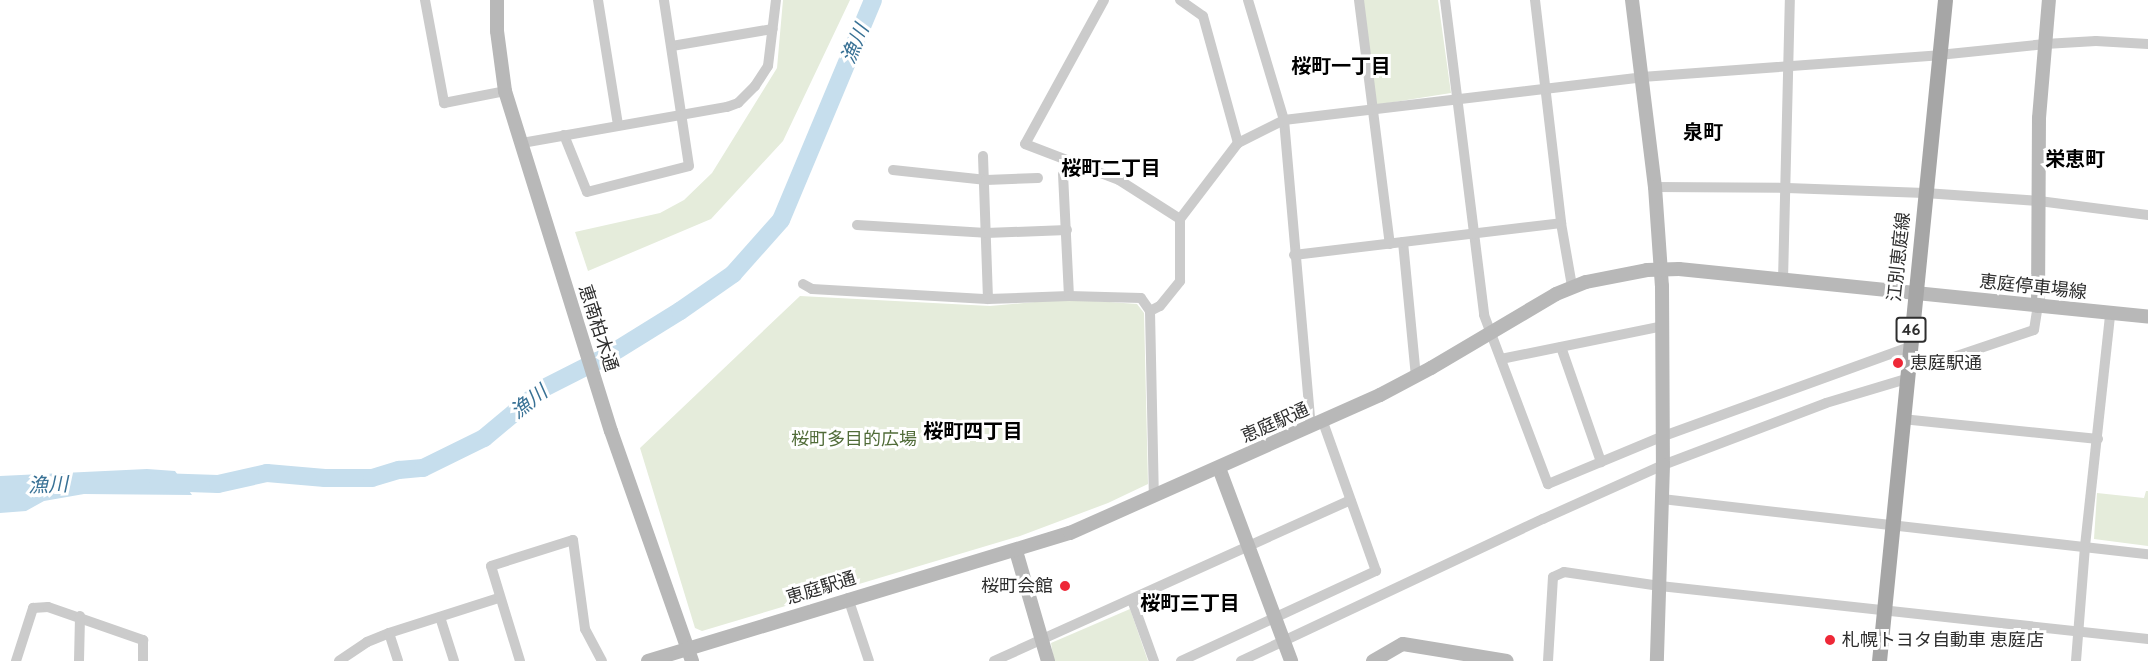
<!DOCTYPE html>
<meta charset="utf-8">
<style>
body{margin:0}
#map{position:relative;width:2148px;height:661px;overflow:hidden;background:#fff;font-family:Cabin,"Noto Sans JP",sans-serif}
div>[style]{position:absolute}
.green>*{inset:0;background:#e5ecdb}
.water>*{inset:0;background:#c6deed}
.river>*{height:18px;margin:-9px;padding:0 9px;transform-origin:9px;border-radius:9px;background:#c6deed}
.street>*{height:10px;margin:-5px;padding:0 5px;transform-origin:5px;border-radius:5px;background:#cbcbcb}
.secondary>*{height:14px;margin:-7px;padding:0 7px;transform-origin:7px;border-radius:7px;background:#b8b8b8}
.primary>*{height:15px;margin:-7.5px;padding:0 7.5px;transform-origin:7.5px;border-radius:7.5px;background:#a6a6a6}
.dots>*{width:16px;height:16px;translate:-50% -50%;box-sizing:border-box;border:3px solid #fff;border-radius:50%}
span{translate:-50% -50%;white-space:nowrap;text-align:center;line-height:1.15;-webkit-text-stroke:6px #fff;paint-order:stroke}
.shield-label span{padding:2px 4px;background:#fff;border:2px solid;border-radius:4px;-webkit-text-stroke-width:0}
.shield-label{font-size:16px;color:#2e2e2e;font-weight:700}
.street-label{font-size:18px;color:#2e2e2e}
.poi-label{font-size:18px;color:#2e2e2e}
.left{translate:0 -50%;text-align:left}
.right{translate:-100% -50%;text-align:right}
.park-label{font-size:18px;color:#516c39}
.water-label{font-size:20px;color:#387195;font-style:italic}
.neighbourhood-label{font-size:20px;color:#000;font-weight:700}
</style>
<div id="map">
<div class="green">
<i style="clip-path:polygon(783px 0,850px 0,783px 141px,711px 219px,588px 271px,575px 232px,660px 213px,684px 200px,712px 173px,777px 68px)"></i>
<i style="clip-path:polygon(1363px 0,1438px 0,1451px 93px,1375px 105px)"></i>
<i style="clip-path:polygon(800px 296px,990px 306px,1067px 299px,1137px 304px,1144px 313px,1148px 484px,1108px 503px,1020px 536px,702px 631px,695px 628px,640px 448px)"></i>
<i style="clip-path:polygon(2146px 491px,2148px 491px,2148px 546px,2094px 539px,2097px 493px,2144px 498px)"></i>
<i style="clip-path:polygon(1130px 609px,1148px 661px,1054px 661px,1051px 643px)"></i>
</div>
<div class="water">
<i style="clip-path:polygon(147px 469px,175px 471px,192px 495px,84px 494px,44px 501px,26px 511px,0 513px,0 476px)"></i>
</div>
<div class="river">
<i style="left:158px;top:482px;width:60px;rotate:1.9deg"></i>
<i style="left:218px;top:484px;width:50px;rotate:-12.7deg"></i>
<i style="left:267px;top:473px;width:58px;rotate:4.9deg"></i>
<i style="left:325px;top:478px;width:47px"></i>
<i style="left:372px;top:478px;width:28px;rotate:-17deg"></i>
<i style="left:399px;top:470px;width:24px;rotate:-5deg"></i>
<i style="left:423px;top:468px;width:68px;rotate:-26.2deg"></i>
<i style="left:484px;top:438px;width:78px;rotate:-39.8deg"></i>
<i style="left:544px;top:388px;width:73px;rotate:-26.9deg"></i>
<i style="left:609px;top:355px;width:84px;rotate:-31.8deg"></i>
<i style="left:680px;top:311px;width:65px;rotate:-34.9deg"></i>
<i style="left:733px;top:274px;width:72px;rotate:-48.4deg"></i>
<i style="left:781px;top:220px;width:238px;rotate:-67.3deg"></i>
</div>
<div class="street">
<i style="left:425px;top:0;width:105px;rotate:79.5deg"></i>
<i style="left:444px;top:103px;width:62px;rotate:-11.1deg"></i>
<i style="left:598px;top:0;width:127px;rotate:80.9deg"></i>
<i style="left:1104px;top:0;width:164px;rotate:118.7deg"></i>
<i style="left:1025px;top:144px;width:101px;rotate:21deg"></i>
<i style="left:1119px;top:180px;width:72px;rotate:32.6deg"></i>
<i style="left:1180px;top:0;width:28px;rotate:35deg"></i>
<i style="left:1203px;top:16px;width:132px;rotate:74.6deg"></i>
<i style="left:1248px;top:0;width:125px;rotate:73.3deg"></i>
<i style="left:1284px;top:120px;width:308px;rotate:85deg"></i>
<i style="left:1359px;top:0;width:246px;rotate:82.8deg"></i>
<i style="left:1445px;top:0;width:317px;rotate:82.9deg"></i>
<i style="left:1484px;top:315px;width:181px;rotate:69.3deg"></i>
<i style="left:1548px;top:484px;width:122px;rotate:-22.6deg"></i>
<i style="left:1661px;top:437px;width:265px;rotate:-19.9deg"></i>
<i style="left:1535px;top:0;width:225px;rotate:83.3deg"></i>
<i style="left:1561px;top:223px;width:64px;rotate:80.1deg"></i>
<i style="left:672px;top:46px;width:102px;rotate:-9.6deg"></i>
<i style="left:564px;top:135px;width:61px;rotate:68deg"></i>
<i style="left:587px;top:192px;width:105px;rotate:-14.3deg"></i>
<i style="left:689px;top:166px;width:168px;rotate:-98.6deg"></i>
<i style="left:522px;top:143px;width:208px;rotate:-10deg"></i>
<i style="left:727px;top:107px;width:12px;rotate:-20deg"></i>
<i style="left:738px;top:103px;width:24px;rotate:-45deg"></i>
<i style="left:755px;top:86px;width:24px;rotate:-57deg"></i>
<i style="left:768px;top:66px;width:66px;rotate:-83.1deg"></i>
<i style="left:983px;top:156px;width:143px;rotate:88deg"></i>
<i style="left:893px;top:170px;width:94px;rotate:6.1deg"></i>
<i style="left:986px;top:180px;width:52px;rotate:-2.2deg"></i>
<i style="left:1063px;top:174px;width:122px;rotate:87.2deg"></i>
<i style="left:1655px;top:187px;width:132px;rotate:0.4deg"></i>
<i style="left:1787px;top:188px;width:138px;rotate:2.1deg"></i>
<i style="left:1925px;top:193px;width:114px;rotate:4deg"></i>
<i style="left:2039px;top:201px;width:110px;rotate:7.3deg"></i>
<i style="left:857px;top:225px;width:129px;rotate:3.5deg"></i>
<i style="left:986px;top:233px;width:81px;rotate:-2.1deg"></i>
<i style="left:1403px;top:242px;width:136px;rotate:84.5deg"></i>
<i style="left:1294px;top:255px;width:269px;rotate:-6.8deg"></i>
<i style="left:1783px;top:280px;width:280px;rotate:-88.6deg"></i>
<i style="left:803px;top:284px;width:10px;rotate:29deg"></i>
<i style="left:812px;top:289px;width:176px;rotate:3.3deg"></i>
<i style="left:988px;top:299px;width:81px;rotate:-2.1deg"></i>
<i style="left:1069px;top:296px;width:72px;rotate:1.6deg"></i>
<i style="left:1141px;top:298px;width:16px;rotate:55deg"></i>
<i style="left:1150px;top:311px;width:186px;rotate:88.8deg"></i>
<i style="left:1150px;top:311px;width:11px;rotate:-27deg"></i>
<i style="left:1160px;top:306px;width:32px;rotate:-51deg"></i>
<i style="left:1180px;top:281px;width:62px;rotate:-90deg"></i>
<i style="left:1180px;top:219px;width:96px;rotate:-52.7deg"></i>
<i style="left:1238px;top:143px;width:51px;rotate:-26.6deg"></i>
<i style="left:1284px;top:120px;width:361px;rotate:-6.8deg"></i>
<i style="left:1642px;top:77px;width:298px;rotate:-4.2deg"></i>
<i style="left:1939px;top:55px;width:107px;rotate:-5.9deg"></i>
<i style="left:2045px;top:44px;width:51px;rotate:-3.4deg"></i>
<i style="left:2096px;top:41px;width:52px;rotate:3.3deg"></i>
<i style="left:1561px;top:347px;width:122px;rotate:70.8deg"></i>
<i style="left:1501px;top:359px;width:165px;rotate:-11.5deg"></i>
<i style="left:1939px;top:362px;width:100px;rotate:-18.6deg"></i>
<i style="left:2034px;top:330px;width:24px;rotate:-81deg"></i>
<i style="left:1902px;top:419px;width:197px;rotate:5.8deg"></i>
<i style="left:1662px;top:499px;width:489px;rotate:6.5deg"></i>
<i style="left:848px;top:598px;width:66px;rotate:71.6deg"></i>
<i style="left:1132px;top:600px;width:65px;rotate:70.2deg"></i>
<i style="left:440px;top:617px;width:46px;rotate:72.3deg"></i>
<i style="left:389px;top:633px;width:115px;rotate:-17.7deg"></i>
<i style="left:16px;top:661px;width:56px;rotate:-72.2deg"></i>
<i style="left:33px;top:608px;width:15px;rotate:-4deg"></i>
<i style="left:48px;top:607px;width:101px;rotate:19.2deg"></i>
<i style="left:143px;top:640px;width:21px;rotate:90deg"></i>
<i style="left:79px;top:661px;width:45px;rotate:-88.7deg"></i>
<i style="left:339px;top:661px;width:34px;rotate:-34deg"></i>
<i style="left:367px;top:642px;width:24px;rotate:-22deg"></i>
<i style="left:389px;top:633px;width:29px;rotate:72deg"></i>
<i style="left:520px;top:661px;width:99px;rotate:-107deg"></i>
<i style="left:491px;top:566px;width:86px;rotate:-17.6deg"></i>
<i style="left:573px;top:540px;width:90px;rotate:82.3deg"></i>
<i style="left:585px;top:629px;width:36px;rotate:62deg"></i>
<i style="left:994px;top:661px;width:391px;rotate:-24.3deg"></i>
<i style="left:1181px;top:661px;width:215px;rotate:-24.8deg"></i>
<i style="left:1376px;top:571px;width:158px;rotate:-109.6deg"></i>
<i style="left:1241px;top:661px;width:334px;rotate:-25.2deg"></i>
<i style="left:1543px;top:519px;width:132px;rotate:-24.2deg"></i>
<i style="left:1663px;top:465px;width:174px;rotate:-20.8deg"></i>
<i style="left:1826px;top:403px;width:84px;rotate:-16.7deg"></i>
<i style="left:1548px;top:661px;width:84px;rotate:-86.6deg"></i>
<i style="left:1553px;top:577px;width:12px;rotate:-24deg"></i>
<i style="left:1564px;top:572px;width:97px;rotate:8.3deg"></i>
<i style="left:1660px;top:586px;width:491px;rotate:6.2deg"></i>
<i style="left:2076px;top:661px;width:115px;rotate:-85.5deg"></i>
<i style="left:2085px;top:546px;width:233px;rotate:-83.8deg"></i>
</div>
<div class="secondary">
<i style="left:497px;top:0;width:31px;rotate:90deg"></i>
<i style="left:497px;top:31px;width:61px;rotate:82.4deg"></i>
<i style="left:505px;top:91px;width:356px;rotate:72.7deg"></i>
<i style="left:611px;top:431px;width:244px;rotate:70.6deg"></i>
<i style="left:1632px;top:0;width:188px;rotate:83deg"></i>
<i style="left:1655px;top:187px;width:99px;rotate:86deg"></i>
<i style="left:1662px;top:286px;width:179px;rotate:89.7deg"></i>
<i style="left:1663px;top:465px;width:196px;rotate:91.8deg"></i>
<i style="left:2038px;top:306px;width:188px;rotate:-89.7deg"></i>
<i style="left:2039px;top:118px;width:118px;rotate:-85.2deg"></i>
<i style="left:1219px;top:468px;width:206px;rotate:69.5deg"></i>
<i style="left:1016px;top:551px;width:115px;rotate:73.8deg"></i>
<i style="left:648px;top:661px;width:441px;rotate:-16.9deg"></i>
<i style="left:1070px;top:533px;width:339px;rotate:-24deg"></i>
<i style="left:1380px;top:395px;width:58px;rotate:-27.9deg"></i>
<i style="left:1431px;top:368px;width:145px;rotate:-30.6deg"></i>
<i style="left:1556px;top:294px;width:32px;rotate:-22deg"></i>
<i style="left:1586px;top:282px;width:62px;rotate:-11.1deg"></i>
<i style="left:1647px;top:270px;width:32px;rotate:-2deg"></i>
<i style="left:1679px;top:269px;width:471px;rotate:5.8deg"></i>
<i style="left:1373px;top:661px;width:34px;rotate:-30deg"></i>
<i style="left:1403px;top:644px;width:105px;rotate:9.3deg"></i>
</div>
<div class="primary">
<i style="left:1879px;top:661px;width:664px;rotate:-84.3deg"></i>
</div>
<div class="dots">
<i style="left:1898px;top:363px;background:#ee2837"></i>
<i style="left:1065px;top:586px;background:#ee2837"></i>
<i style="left:1830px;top:640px;background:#ee2837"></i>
</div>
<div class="shield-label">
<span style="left:1911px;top:330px">46</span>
</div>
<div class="street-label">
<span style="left:1899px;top:257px;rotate:-84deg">江別恵庭線</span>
<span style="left:2033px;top:287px;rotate:6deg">恵庭停車場線</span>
<span style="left:598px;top:328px;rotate:72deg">恵南柏木通</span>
<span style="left:1275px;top:423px;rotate:-24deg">恵庭駅通</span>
<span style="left:821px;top:588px;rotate:-17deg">恵庭駅通</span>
</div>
<div class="poi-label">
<span class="left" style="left:1910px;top:363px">恵庭駅通</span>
<span class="right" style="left:1053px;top:586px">桜町会館</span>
<span class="left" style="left:1842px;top:640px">札幌トヨタ自動車 恵庭店</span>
</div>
<div class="park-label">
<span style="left:854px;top:439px">桜町多目的広場</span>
</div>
<div class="water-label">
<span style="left:855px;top:44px;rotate:-67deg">漁川</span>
<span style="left:529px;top:402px;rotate:-38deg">漁川</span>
<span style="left:48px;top:485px;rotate:-2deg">漁川</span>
</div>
<div class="neighbourhood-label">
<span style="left:1341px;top:66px">桜町一丁目</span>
<span style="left:1703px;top:132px">泉町</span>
<span style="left:2075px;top:159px">栄恵町</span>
<span style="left:1111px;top:168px">桜町二丁目</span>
<span style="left:973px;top:431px">桜町四丁目</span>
<span style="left:1190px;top:603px">桜町三丁目</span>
</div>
</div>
